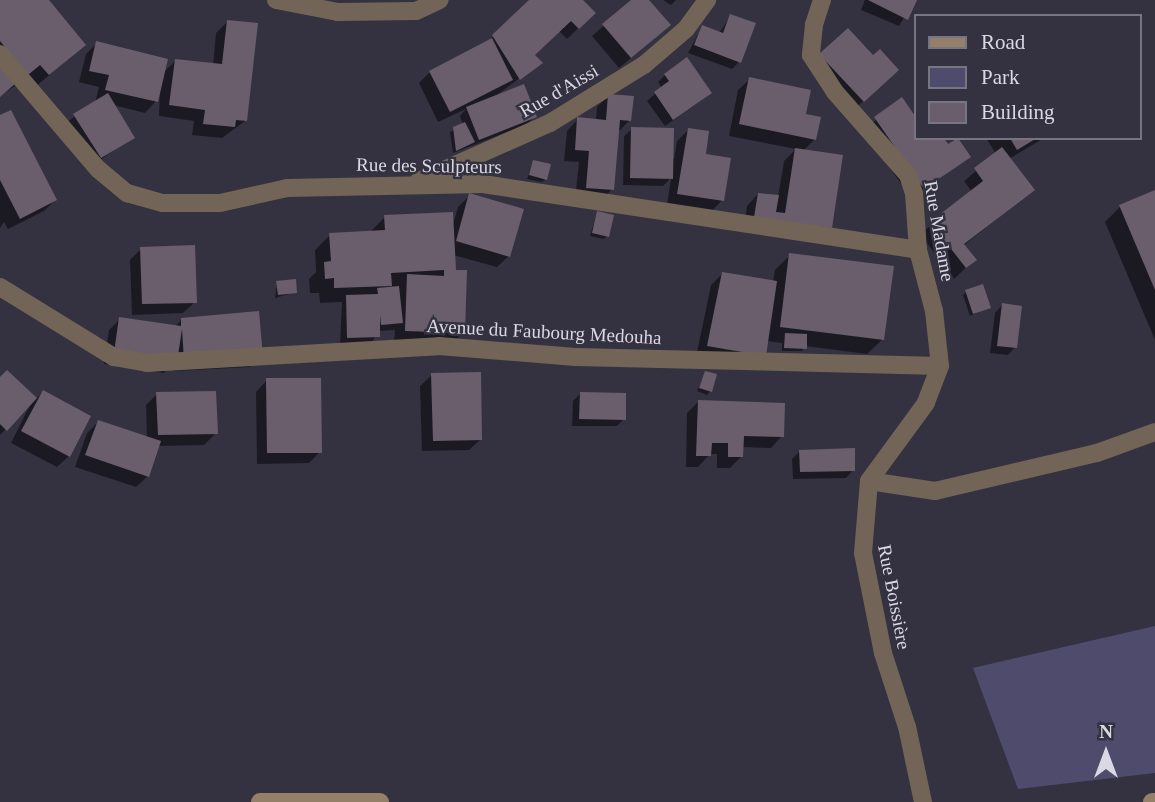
<!DOCTYPE html>
<meta charset="utf-8">
<style>
body{margin:0}
#map{position:relative;width:1155px;height:802px;overflow:hidden;background:#343241;font-family:"Times New Roman",serif}
div>[style]{position:absolute}
.green>*{inset:0;background:#4f4b6d}
.shadow>*{inset:0;background:#0007}
.building>*{inset:0;background:#6b5e6c}
.street>*{height:18px;margin:-9px;padding:0 9px;transform-origin:9px;border-radius:9px;background:#726557}
.secondary>*{height:18px;margin:-9px;padding:0 9px;transform-origin:9px;border-radius:9px;background:#947f69}
span{translate:-50% -50%;white-space:nowrap;text-align:center;line-height:1.15;-webkit-text-stroke:5px #343241;paint-order:stroke}
.street-label{font-size:19px;color:#dad9e3}
.legend{position:absolute;left:914px;top:14px;width:228px;height:126px;box-sizing:border-box;background:#343241;border:2px solid #767582;margin:0;padding:9px 12px;list-style:none;font-size:21px;color:#dad9e3}
.legend li{display:flex;align-items:center;gap:14px;height:35px}
.legend b{width:35px;border:2px solid #767582}
.north{position:absolute;left:1071px;top:718px;width:70px;height:70px;-webkit-text-stroke:5px #343241;paint-order:stroke;rotate:0deg;font-size:19px;font-weight:700;line-height:28px;text-align:center;color:#dad9e3}
.north::after{content:'';display:block;margin:auto;width:24px;height:32px;background:#dad9e3;clip-path:polygon(50% 0,100% 100%,50% 72%,0 100%)}
</style>
<div id="map">
<div class="green">
<i style="clip-path:polygon(1155px 626px,1155px 773px,1018px 789px,973px 668px)"></i>
</div>
<div class="shadow">
<i style="clip-path:polygon(0 0,47px 0,84px 45px,33px 89px,25px 79px,0 96px)"></i>
<i style="clip-path:polygon(531px 0,581px 0,594px 13px,567px 39px,559px 31px,533px 55px,540px 63px,494px 97px,535px 116px,527px 124px,453px 153px,450px 132px,463px 125px,460px 116px,466px 109px,438px 122px,419px 83px,430px 72px,485px 44px)"></i>
<i style="clip-path:polygon(634px 0,647px 0,657px 36px,619px 68px,592px 36px)"></i>
<i style="clip-path:polygon(663px 0,676px 0,671px 5px)"></i>
<i style="clip-path:polygon(865px 0,915px 0,899px 26px,861px 10px)"></i>
<i style="clip-path:polygon(731px 16px,739px 62px,732px 69px,688px 53px,702px 27px,719px 33px)"></i>
<i style="clip-path:polygon(228px 21px,245px 121px,222px 138px,192px 135px,194px 121px,159px 116px,160px 86px,156px 101px,145px 113px,113px 105px,133px 137px,93px 165px,67px 122px,95px 103px,99px 87px,79px 82px,86px 54px,97px 43px,163px 73px,175px 61px,213px 65px,216px 33px)"></i>
<i style="clip-path:polygon(848px 31px,886px 81px,851px 112px,809px 66px)"></i>
<i style="clip-path:polygon(665px 75px,702px 100px,665px 126px,647px 101px,662px 88px,658px 82px)"></i>
<i style="clip-path:polygon(750px 79px,804px 116px,815px 139px,803px 151px,831px 227px,819px 239px,744px 228px,747px 206px,758px 194px,778px 197px,784px 161px,796px 149px,729px 136px,738px 90px)"></i>
<i style="clip-path:polygon(608px 96px,630px 120px,618px 132px,612px 189px,601px 201px,575px 199px,579px 162px,564px 161px,567px 131px,578px 119px,596px 121px,597px 107px)"></i>
<i style="clip-path:polygon(902px 100px,915px 120px,915px 138px,969px 157px,912px 199px,863px 130px)"></i>
<i style="clip-path:polygon(0 117px,55px 200px,44px 211px,8px 229px,4px 222px,0 228px)"></i>
<i style="clip-path:polygon(632px 129px,674px 159px,677px 141px,688px 130px,722px 200px,711px 212px,667px 205px,671px 178px,663px 186px,623px 185px,624px 136px)"></i>
<i style="clip-path:polygon(986px 138px,1044px 138px,1009px 159px,1033px 190px,963px 246px,974px 260px,954px 279px,920px 234px,972px 192px,964px 181px,996px 154px)"></i>
<i style="clip-path:polygon(534px 162px,546px 179px,542px 182px,527px 179px)"></i>
<i style="clip-path:polygon(1155px 192px,1155px 340px,1105px 222px,1120px 207px)"></i>
<i style="clip-path:polygon(470px 195px,509px 256px,497px 267px,453px 255px,463px 333px,452px 344px,394px 342px,395px 330px,378px 331px,371px 344px,340px 345px,342px 302px,320px 303px,319px 293px,310px 293px,309px 279px,316px 272px,315px 250px,330px 235px,369px 233px,385px 217px,452px 228px,458px 207px)"></i>
<i style="clip-path:polygon(597px 213px,607px 236px,604px 239px,590px 236px)"></i>
<i style="clip-path:polygon(141px 249px,195px 302px,183px 313px,132px 315px,130px 260px)"></i>
<i style="clip-path:polygon(790px 255px,882px 340px,867px 354px,805px 346px,802px 351px,782px 351px,782px 343px,766px 341px,764px 355px,696px 357px,711px 285px,722px 274px,773px 282px,775px 270px)"></i>
<i style="clip-path:polygon(277px 283px,296px 292px,275px 298px)"></i>
<i style="clip-path:polygon(966px 292px,989px 307px,970px 316px,963px 295px)"></i>
<i style="clip-path:polygon(1002px 305px,1015px 347px,1008px 355px,990px 353px,995px 313px)"></i>
<i style="clip-path:polygon(120px 319px,175px 327px,181px 320px,262px 356px,250px 367px,174px 371px,173px 363px,164px 373px,104px 364px,109px 330px)"></i>
<i style="clip-path:polygon(7px 372px,36px 399px,43px 392px,69px 456px,57px 467px,11px 443px,31px 403px,0 435px,0 379px)"></i>
<i style="clip-path:polygon(706px 373px,710px 391px,707px 395px,697px 391px)"></i>
<i style="clip-path:polygon(432px 375px,481px 439px,469px 450px,422px 451px,420px 386px)"></i>
<i style="clip-path:polygon(267px 380px,320px 452px,309px 463px,257px 464px,256px 392px)"></i>
<i style="clip-path:polygon(157px 394px,216px 433px,204px 445px,158px 446px,148px 476px,136px 487px,75px 467px,87px 433px,98px 422px,147px 438px,146px 405px)"></i>
<i style="clip-path:polygon(580px 394px,624px 419px,617px 426px,572px 426px,573px 401px)"></i>
<i style="clip-path:polygon(698px 402px,782px 436px,771px 448px,742px 447px,741px 457px,730px 468px,717px 468px,717px 454px,710px 454px,698px 467px,686px 467px,687px 413px)"></i>
<i style="clip-path:polygon(800px 451px,853px 470px,846px 478px,793px 479px,792px 459px)"></i>
</div>
<div class="building">
<i style="clip-path:polygon(0 0,49px 0,86px 45px,49px 75px,40px 65px,28px 75px,0 41px)"></i>
<i style="clip-path:polygon(529px 0,583px 0,596px 13px,579px 29px,571px 21px,535px 55px,543px 63px,520px 80px,492px 35px)"></i>
<i style="clip-path:polygon(631px 0,649px 0,671px 25px,631px 58px,602px 24px)"></i>
<i style="clip-path:polygon(868px 0,917px 0,908px 20px)"></i>
<i style="clip-path:polygon(730px 14px,756px 23px,741px 63px,694px 45px,702px 25px,723px 33px)"></i>
<i style="clip-path:polygon(227px 20px,258px 23px,247px 121px,236px 120px,235px 127px,203px 124px,205px 110px,169px 105px,175px 59px,222px 64px)"></i>
<i style="clip-path:polygon(848px 28px,873px 55px,880px 49px,899px 70px,864px 102px,819px 54px)"></i>
<i style="clip-path:polygon(492px 38px,513px 80px,450px 112px,429px 71px)"></i>
<i style="clip-path:polygon(96px 41px,168px 59px,158px 102px,105px 90px,109px 75px,89px 71px)"></i>
<i style="clip-path:polygon(687px 57px,712px 93px,673px 120px,654px 92px,669px 81px,664px 74px)"></i>
<i style="clip-path:polygon(0 66px,16px 83px,0 97px)"></i>
<i style="clip-path:polygon(749px 77px,811px 90px,806px 114px,821px 117px,816px 140px,739px 124px)"></i>
<i style="clip-path:polygon(524px 84px,537px 117px,479px 140px,466px 107px)"></i>
<i style="clip-path:polygon(108px 93px,135px 138px,101px 158px,73px 114px)"></i>
<i style="clip-path:polygon(608px 94px,634px 96px,631px 121px,620px 120px,614px 190px,586px 188px,589px 151px,575px 150px,577px 117px,606px 120px)"></i>
<i style="clip-path:polygon(902px 97px,915px 116px,915px 138px,944px 138px,948px 144px,958px 138px,971px 157px,924px 189px,874px 117px)"></i>
<i style="clip-path:polygon(11px 110px,57px 200px,20px 219px,0 180px,0 115px)"></i>
<i style="clip-path:polygon(465px 122px,475px 142px,456px 151px,453px 127px)"></i>
<i style="clip-path:polygon(631px 127px,674px 128px,673px 179px,630px 178px)"></i>
<i style="clip-path:polygon(688px 128px,709px 131px,706px 154px,731px 158px,724px 201px,677px 194px)"></i>
<i style="clip-path:polygon(1010px 138px,1037px 138px,1017px 150px)"></i>
<i style="clip-path:polygon(1002px 147px,1035px 190px,964px 244px,977px 260px,966px 268px,930px 222px,983px 181px,974px 168px)"></i>
<i style="clip-path:polygon(795px 148px,843px 155px,832px 228px,754px 217px,758px 193px,779px 195px,776px 212px,785px 213px)"></i>
<i style="clip-path:polygon(533px 160px,551px 164px,547px 180px,529px 175px)"></i>
<i style="clip-path:polygon(1155px 190px,1155px 290px,1119px 205px)"></i>
<i style="clip-path:polygon(469px 193px,524px 209px,510px 257px,456px 241px)"></i>
<i style="clip-path:polygon(597px 211px,614px 215px,609px 237px,592px 233px)"></i>
<i style="clip-path:polygon(453px 212px,456px 270px,467px 270px,465px 333px,405px 331px,407px 274px,444px 276px,444px 270px,391px 273px,392px 286px,334px 288px,334px 278px,325px 279px,324px 262px,331px 261px,329px 233px,385px 230px,384px 215px)"></i>
<i style="clip-path:polygon(195px 245px,197px 303px,142px 304px,140px 247px)"></i>
<i style="clip-path:polygon(789px 253px,894px 266px,884px 340px,780px 327px)"></i>
<i style="clip-path:polygon(722px 272px,777px 281px,766px 356px,707px 346px)"></i>
<i style="clip-path:polygon(296px 279px,297px 293px,278px 295px,276px 281px)"></i>
<i style="clip-path:polygon(983px 284px,991px 308px,973px 314px,965px 290px)"></i>
<i style="clip-path:polygon(399px 286px,403px 323px,381px 325px,380px 315px,380px 337px,347px 338px,346px 295px,378px 294px,377px 288px)"></i>
<i style="clip-path:polygon(1002px 303px,1022px 306px,1017px 348px,997px 346px)"></i>
<i style="clip-path:polygon(259px 311px,263px 357px,184px 360px,182px 329px,177px 362px,114px 353px,119px 317px,181px 326px,181px 318px)"></i>
<i style="clip-path:polygon(785px 333px,807px 334px,807px 349px,784px 348px)"></i>
<i style="clip-path:polygon(7px 370px,37px 398px,7px 431px,0 424px,0 377px)"></i>
<i style="clip-path:polygon(705px 371px,717px 374px,712px 392px,699px 388px)"></i>
<i style="clip-path:polygon(481px 372px,482px 440px,433px 441px,431px 373px)"></i>
<i style="clip-path:polygon(266px 378px,321px 378px,322px 453px,267px 453px)"></i>
<i style="clip-path:polygon(43px 390px,91px 416px,70px 457px,21px 431px)"></i>
<i style="clip-path:polygon(216px 391px,218px 434px,158px 435px,156px 392px)"></i>
<i style="clip-path:polygon(580px 392px,626px 393px,626px 420px,579px 419px)"></i>
<i style="clip-path:polygon(698px 400px,785px 403px,784px 437px,744px 436px,743px 457px,728px 457px,728px 443px,712px 443px,711px 456px,696px 456px)"></i>
<i style="clip-path:polygon(98px 420px,161px 441px,149px 477px,85px 455px)"></i>
<i style="clip-path:polygon(855px 448px,855px 471px,800px 472px,799px 450px)"></i>
</div>
<div class="street">
<i style="left:276px;top:0;width:63px;rotate:11deg"></i>
<i style="left:338px;top:12px;width:78px;rotate:-0.7deg"></i>
<i style="left:416px;top:11px;width:26px;rotate:-25deg"></i>
<i style="left:822px;top:0;width:26px;rotate:108deg"></i>
<i style="left:814px;top:25px;width:30px;rotate:96deg"></i>
<i style="left:811px;top:55px;width:44px;rotate:57deg"></i>
<i style="left:835px;top:92px;width:111px;rotate:48.7deg"></i>
<i style="left:908px;top:175px;width:19px;rotate:72deg"></i>
<i style="left:914px;top:193px;width:57px;rotate:86deg"></i>
<i style="left:918px;top:250px;width:63px;rotate:75.3deg"></i>
<i style="left:934px;top:311px;width:55px;rotate:83.8deg"></i>
<i style="left:940px;top:366px;width:40px;rotate:111deg"></i>
<i style="left:926px;top:403px;width:97px;rotate:126.2deg"></i>
<i style="left:0;top:54px;width:151px;rotate:49.6deg"></i>
<i style="left:98px;top:169px;width:38px;rotate:40deg"></i>
<i style="left:127px;top:193px;width:37px;rotate:16deg"></i>
<i style="left:163px;top:203px;width:57px"></i>
<i style="left:220px;top:203px;width:69px;rotate:-12.6deg"></i>
<i style="left:287px;top:188px;width:196px;rotate:-1.2deg"></i>
<i style="left:483px;top:184px;width:440px;rotate:8.6deg"></i>
<i style="left:419px;top:181px;width:143px;rotate:-23.9deg"></i>
<i style="left:550px;top:123px;width:110px;rotate:-31.7deg"></i>
<i style="left:644px;top:65px;width:55px;rotate:-40.6deg"></i>
<i style="left:686px;top:29px;width:36px;rotate:-54deg"></i>
<i style="left:0;top:287px;width:134px;rotate:31.6deg"></i>
<i style="left:114px;top:357px;width:34px;rotate:10deg"></i>
<i style="left:147px;top:363px;width:292px;rotate:-3.3deg"></i>
<i style="left:439px;top:346px;width:137px;rotate:4.6deg"></i>
<i style="left:576px;top:357px;width:364px;rotate:1.4deg"></i>
<i style="left:923px;top:802px;width:77px;rotate:-102deg"></i>
<i style="left:907px;top:727px;width:78px;rotate:-108deg"></i>
<i style="left:883px;top:653px;width:102px;rotate:-101.3deg"></i>
<i style="left:863px;top:553px;width:72px;rotate:-85.2deg"></i>
<i style="left:869px;top:481px;width:67px;rotate:8.6deg"></i>
<i style="left:935px;top:491px;width:166px;rotate:-13.2deg"></i>
<i style="left:1097px;top:453px;width:62px;rotate:-19.9deg"></i>
</div>
<div class="secondary">
<i style="left:260px;top:802px;width:120px"></i>
<i style="left:1152px;top:802px;width:3px"></i>
</div>
<div class="street-label">
<span style="left:559px;top:91px;rotate:-30deg">Rue d'Aissi</span>
<span style="left:429px;top:166px;rotate:1deg">Rue des Sculpteurs</span>
<span style="left:939px;top:231px;rotate:80deg">Rue Madame</span>
<span style="left:544px;top:332px;rotate:3deg">Avenue du Faubourg Medouha</span>
<span style="left:894px;top:597px;rotate:79deg">Rue Boissière</span>
</div>
<ul class="legend">
<li><b style="height:9px;background:#947f69"></b>Road</li>
<li><b style="height:19px;background:#4f4b6d"></b>Park</li>
<li><b style="height:19px;background:#6b5e6c"></b>Building</li>
</ul>
<div class="north">N</div>
</div>
